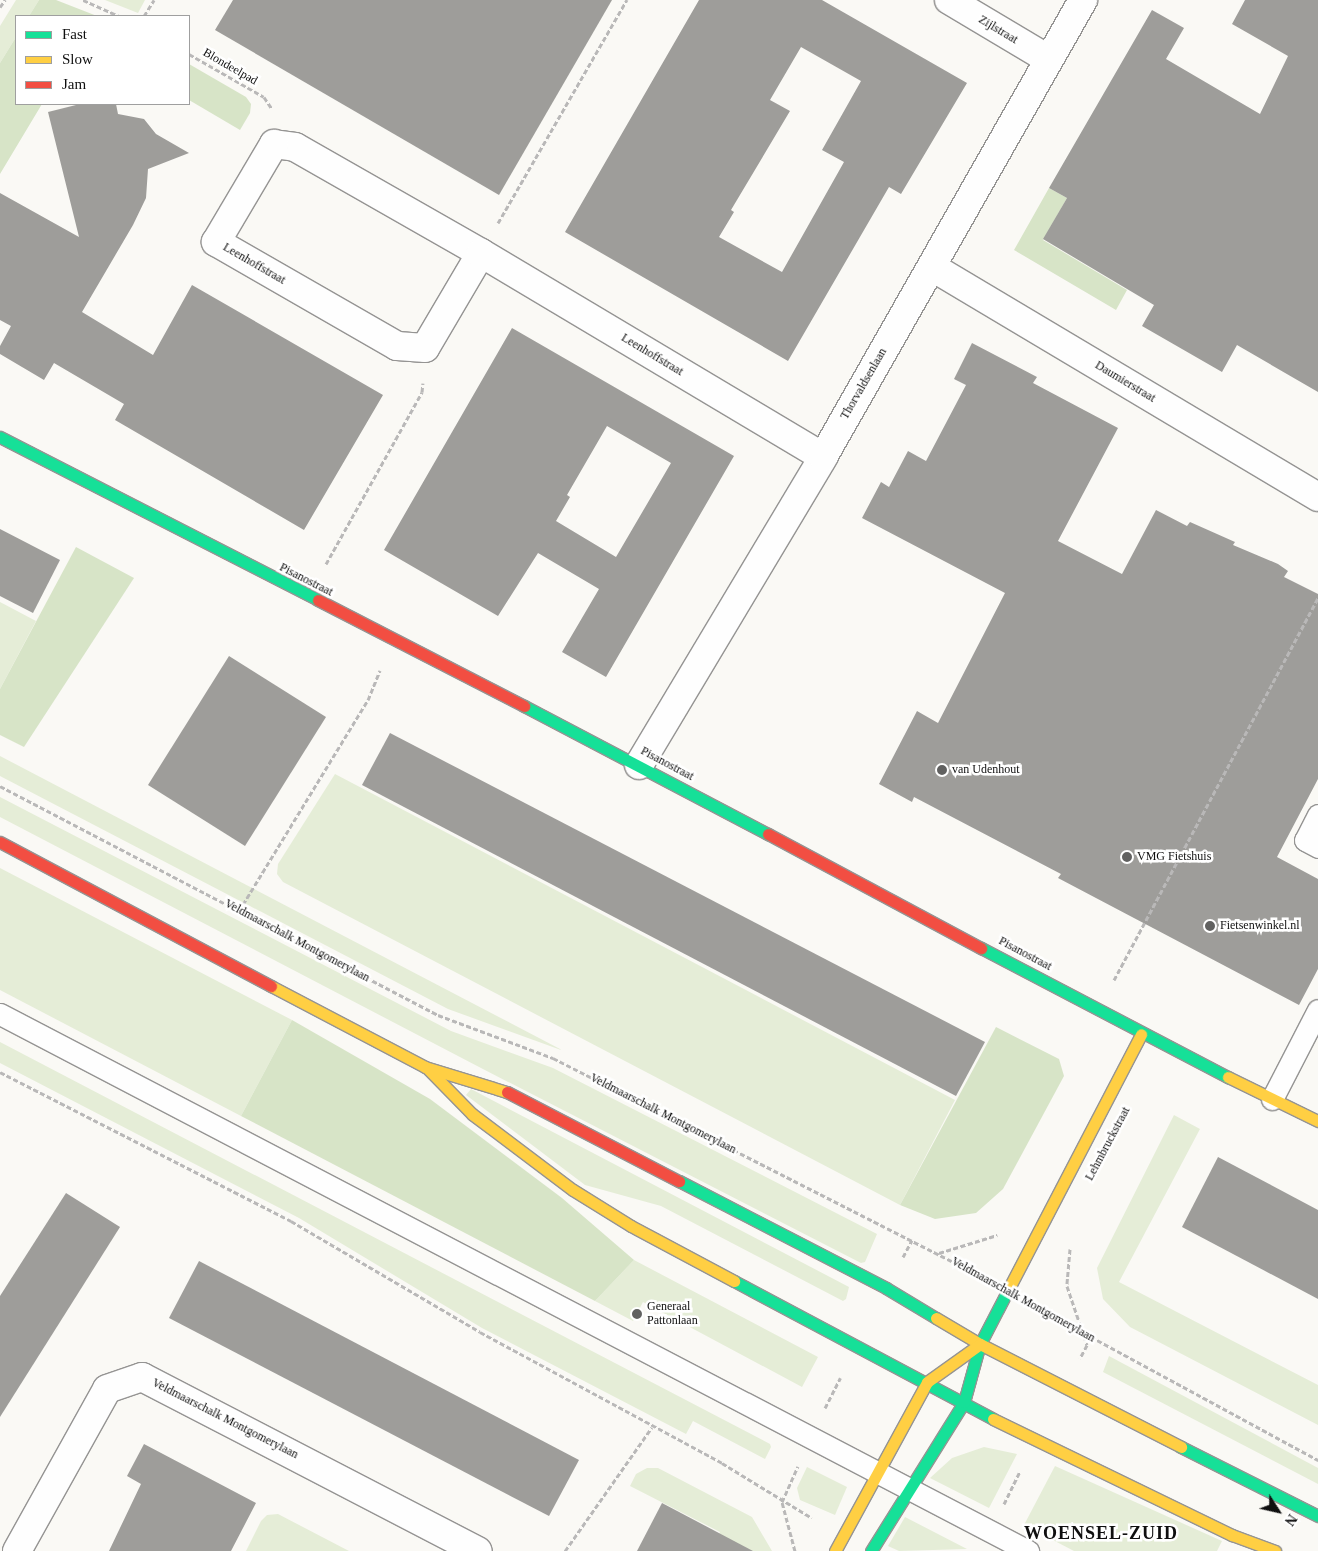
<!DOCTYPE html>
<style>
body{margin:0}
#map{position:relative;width:1318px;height:1551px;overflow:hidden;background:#faf9f5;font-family:"Times New Roman",serif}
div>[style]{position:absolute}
.green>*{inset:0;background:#e5edd7}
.forest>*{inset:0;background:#d7e4c7}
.building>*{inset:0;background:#9e9d9a}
.path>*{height:3px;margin-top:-1.5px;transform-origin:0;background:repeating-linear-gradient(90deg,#b9b8b8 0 5px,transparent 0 7.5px)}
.roads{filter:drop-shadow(1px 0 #959493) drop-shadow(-1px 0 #959493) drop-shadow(0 1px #959493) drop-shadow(0 -1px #959493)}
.lane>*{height:21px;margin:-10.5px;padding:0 10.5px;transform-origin:10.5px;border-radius:10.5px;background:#fefefe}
.street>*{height:28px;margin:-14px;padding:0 14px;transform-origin:14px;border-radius:14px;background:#fefefe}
.fast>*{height:11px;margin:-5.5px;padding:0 5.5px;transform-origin:5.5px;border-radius:5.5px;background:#16e098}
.slow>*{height:11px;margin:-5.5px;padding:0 5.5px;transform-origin:5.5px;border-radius:5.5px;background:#ffcf43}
.jam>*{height:11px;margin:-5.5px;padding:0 5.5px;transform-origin:5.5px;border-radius:5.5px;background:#f24e42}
.dots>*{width:14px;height:14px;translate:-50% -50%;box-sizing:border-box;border:2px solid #fff;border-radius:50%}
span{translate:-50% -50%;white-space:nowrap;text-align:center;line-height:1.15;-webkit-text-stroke:5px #fff;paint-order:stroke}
.street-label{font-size:12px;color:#0f0f0f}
.poi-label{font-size:12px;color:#0f0f0f}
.left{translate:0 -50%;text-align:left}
.district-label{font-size:18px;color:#0f0f0f;font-weight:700;letter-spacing:1px}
.legend{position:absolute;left:15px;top:15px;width:175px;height:90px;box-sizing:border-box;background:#fff;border:1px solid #9f9f9f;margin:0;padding:6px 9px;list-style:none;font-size:15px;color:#0f0f0f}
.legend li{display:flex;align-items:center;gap:10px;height:25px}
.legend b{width:25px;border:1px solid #9f9f9f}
.north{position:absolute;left:1253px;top:1486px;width:50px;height:50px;-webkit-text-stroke:4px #fff;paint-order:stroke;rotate:125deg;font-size:14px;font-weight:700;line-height:20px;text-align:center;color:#0f0f0f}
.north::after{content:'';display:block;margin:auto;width:18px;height:22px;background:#0f0f0f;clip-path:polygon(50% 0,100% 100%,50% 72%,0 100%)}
</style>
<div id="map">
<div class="green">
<i style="clip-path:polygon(16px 0,39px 0,29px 16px,16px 16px,16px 37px,0 63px,0 26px)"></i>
<i style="clip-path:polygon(105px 0,145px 0,138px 13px)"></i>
<i style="clip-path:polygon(0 602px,36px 621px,0 689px)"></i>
<i style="clip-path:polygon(0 756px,560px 1049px,561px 1050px,448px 1009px,0 776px)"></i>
<i style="clip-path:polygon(335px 774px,955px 1100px,900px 1205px,283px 882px,277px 874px,278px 864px)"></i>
<i style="clip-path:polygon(0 797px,451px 1031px,553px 1068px,877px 1234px,865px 1262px,861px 1263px,481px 1068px,0 817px)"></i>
<i style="clip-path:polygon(0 868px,292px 1020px,241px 1116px,0 990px)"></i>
<i style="clip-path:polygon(0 1042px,770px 1444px,771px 1447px,765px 1459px,693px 1421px,686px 1434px,482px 1328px,299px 1218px,0 1063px)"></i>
<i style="clip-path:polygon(471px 1089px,849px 1287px,846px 1299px,843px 1301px,661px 1206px,585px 1185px,466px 1095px)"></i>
<i style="clip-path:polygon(1174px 1115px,1200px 1129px,1119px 1282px,1318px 1385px,1318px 1425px,1130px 1327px,1103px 1299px,1097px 1268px)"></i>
<i style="clip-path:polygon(634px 1260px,818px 1357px,802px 1387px,643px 1302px,633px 1321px,595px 1301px)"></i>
<i style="clip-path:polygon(1109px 1356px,1318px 1468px,1318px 1484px,1103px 1372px)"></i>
<i style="clip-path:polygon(984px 1447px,1017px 1454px,989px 1508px,930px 1478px,952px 1458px)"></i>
<i style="clip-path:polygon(1055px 1466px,1222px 1541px,1217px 1551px,1074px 1551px,1024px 1525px)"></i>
<i style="clip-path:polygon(807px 1467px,847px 1487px,835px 1515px,800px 1500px,797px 1488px)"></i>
<i style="clip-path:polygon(647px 1468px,658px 1468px,752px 1517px,772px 1551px,711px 1551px,720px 1532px,630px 1486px,636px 1474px)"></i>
<i style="clip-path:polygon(278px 1514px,349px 1551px,246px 1551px,261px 1521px,267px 1515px)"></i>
<i style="clip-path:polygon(905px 1517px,967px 1549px,899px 1551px,888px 1546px)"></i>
</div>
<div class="forest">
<i style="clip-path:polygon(39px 0,56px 0,97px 16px,29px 16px)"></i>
<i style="clip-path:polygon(16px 37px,16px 104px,42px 104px,0 174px,0 63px)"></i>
<i style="clip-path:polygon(189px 64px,246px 97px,251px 104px,250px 113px,240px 130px,189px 100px)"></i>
<i style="clip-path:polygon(1049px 188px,1067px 198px,1043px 240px,1127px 290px,1116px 310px,1014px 250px)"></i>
<i style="clip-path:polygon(76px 547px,134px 578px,24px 747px,0 735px,0 689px)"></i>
<i style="clip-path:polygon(292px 1020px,430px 1099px,562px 1198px,634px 1260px,595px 1301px,241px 1116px)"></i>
<i style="clip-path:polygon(996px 1027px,1059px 1059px,1064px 1076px,1003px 1189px,976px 1213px,935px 1219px,900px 1205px)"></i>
</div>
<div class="building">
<i style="clip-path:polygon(233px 0,612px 0,499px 195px,215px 30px)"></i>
<i style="clip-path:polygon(evenodd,699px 0,822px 0,967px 83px,901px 194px,889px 187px,788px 361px,565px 232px,699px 0,801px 47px,861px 81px,822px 150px,844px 162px,782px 272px,719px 237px,734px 212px,731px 210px,790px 111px,770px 100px,801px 47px)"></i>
<i style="clip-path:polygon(1245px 0,1318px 0,1318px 392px,1237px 345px,1222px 372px,1142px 326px,1154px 305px,1043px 239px,1067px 198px,1049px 188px,1152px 10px,1184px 28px,1166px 59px,1260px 114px,1288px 56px,1232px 24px)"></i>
<i style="clip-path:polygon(80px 104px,116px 104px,118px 114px,144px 119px,156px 134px,189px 153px,148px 169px,146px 198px,133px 225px,82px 312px,153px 355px,192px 285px,383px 395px,304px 530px,115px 420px,124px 404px,54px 363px,44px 380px,0 354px,0 346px,11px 326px,0 320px,0 193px,79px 237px,48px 112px)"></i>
<i style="clip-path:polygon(evenodd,512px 328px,734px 456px,606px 677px,562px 652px,599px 589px,538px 553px,498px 616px,384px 550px,512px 328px,607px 426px,671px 463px,616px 557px,556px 521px,570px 497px,567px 495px,607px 426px)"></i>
<i style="clip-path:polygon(972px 343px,1037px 377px,1033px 383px,1118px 428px,1058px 541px,1122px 574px,1156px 510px,1187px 526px,1190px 522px,1235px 542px,1233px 545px,1278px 564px,1288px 571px,1284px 577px,1318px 594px,1318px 779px,1277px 857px,1318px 879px,1318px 969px,1299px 1005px,1058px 878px,1061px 874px,914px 797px,912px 802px,879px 784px,917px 711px,938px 723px,1005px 593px,862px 518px,881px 482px,889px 487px,908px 451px,926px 461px,966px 385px,954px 379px)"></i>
<i style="clip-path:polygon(0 529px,60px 560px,33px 613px,0 596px)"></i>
<i style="clip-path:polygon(229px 656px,326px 717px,245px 846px,148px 785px)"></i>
<i style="clip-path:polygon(390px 733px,985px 1042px,956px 1096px,362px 785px)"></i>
<i style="clip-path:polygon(1218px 1157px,1318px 1210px,1318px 1299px,1182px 1227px)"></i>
<i style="clip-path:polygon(66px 1193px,120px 1227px,0 1417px,0 1296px)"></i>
<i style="clip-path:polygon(199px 1261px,579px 1460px,549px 1516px,169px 1318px)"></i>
<i style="clip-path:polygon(144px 1444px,256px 1503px,231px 1551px,109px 1551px,141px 1484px,127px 1476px)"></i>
<i style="clip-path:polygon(662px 1503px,753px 1551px,637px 1551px)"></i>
</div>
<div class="path">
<i style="left:83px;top:0;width:39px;rotate:24deg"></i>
<i style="left:0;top:7px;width:9px;rotate:-54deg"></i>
<i style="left:144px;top:16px;width:19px;rotate:-58deg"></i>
<i style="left:189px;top:54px;width:86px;rotate:29.8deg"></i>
<i style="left:264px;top:97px;width:14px;rotate:56deg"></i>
<i style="left:498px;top:223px;width:258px;rotate:-60deg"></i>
<i style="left:326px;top:564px;width:197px;rotate:-60.8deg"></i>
<i style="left:422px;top:392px;width:9px;rotate:-84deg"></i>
<i style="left:0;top:786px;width:494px;rotate:27.6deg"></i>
<i style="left:438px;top:1015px;width:123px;rotate:20.5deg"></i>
<i style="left:553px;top:1058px;width:477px;rotate:27deg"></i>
<i style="left:239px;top:911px;width:247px;rotate:-58.6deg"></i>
<i style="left:368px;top:700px;width:32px;rotate:-68deg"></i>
<i style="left:1114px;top:980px;width:433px;rotate:-61.9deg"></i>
<i style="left:0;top:1072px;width:327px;rotate:27.1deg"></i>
<i style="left:291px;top:1221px;width:219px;rotate:30.4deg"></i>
<i style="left:480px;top:1332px;width:275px;rotate:28.4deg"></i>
<i style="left:722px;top:1463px;width:105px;rotate:31.4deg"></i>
<i style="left:1070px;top:1249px;width:37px;rotate:95deg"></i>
<i style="left:1067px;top:1286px;width:62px;rotate:71.3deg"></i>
<i style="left:1087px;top:1345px;width:15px;rotate:118deg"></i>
<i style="left:939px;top:1253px;width:61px;rotate:-17.2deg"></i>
<i style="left:903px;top:1257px;width:19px;rotate:-62deg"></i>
<i style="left:1038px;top:1308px;width:319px;rotate:28.5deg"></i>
<i style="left:825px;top:1408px;width:34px;rotate:-63deg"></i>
<i style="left:1004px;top:1504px;width:37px;rotate:-64deg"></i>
<i style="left:565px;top:1551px;width:151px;rotate:-54.9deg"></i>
<i style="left:795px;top:1551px;width:51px;rotate:-104.9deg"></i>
<i style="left:782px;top:1502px;width:39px;rotate:-66deg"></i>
</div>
<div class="roads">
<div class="lane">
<i style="left:1318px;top:815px;width:28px;rotate:117deg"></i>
<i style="left:1305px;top:840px;width:15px;rotate:28deg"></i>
<i style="left:0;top:1014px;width:1160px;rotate:27.58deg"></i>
<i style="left:1272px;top:1099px;width:100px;rotate:-62.7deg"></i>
</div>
<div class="street">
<i style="left:949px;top:0;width:115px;rotate:30.8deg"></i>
<i style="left:274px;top:144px;width:21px;rotate:8deg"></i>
<i style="left:295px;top:147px;width:214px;rotate:29.7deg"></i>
<i style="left:481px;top:253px;width:110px;rotate:120.5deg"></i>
<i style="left:425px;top:348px;width:28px;rotate:-176deg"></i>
<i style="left:397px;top:346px;width:209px;rotate:-150.1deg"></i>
<i style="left:216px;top:242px;width:114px;rotate:-59.4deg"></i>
<i style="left:481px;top:253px;width:398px;rotate:30.8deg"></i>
<i style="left:932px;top:267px;width:449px;rotate:30.8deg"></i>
<i style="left:639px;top:765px;width:359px;rotate:-59.1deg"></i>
<i style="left:823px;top:457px;width:526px;rotate:-60.36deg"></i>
<i style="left:17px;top:1551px;width:185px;rotate:-60.9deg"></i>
<i style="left:107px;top:1389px;width:37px;rotate:-19deg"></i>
<i style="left:142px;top:1377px;width:378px;rotate:27.4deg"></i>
</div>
<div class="fast">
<i style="left:0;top:437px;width:357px;rotate:27.1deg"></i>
<i style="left:524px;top:706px;width:276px;rotate:27.7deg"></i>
<i style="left:981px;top:948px;width:279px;rotate:27.6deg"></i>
<i style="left:679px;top:1181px;width:233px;rotate:27.3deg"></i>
<i style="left:886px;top:1288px;width:58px;rotate:31deg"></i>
<i style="left:734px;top:1281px;width:293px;rotate:28deg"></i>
<i style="left:1181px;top:1447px;width:153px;rotate:26.7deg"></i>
<i style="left:871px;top:1551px;width:176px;rotate:-58deg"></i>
<i style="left:964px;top:1402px;width:60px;rotate:-74.6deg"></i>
<i style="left:980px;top:1344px;width:63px;rotate:-62.6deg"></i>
</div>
<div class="slow">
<i style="left:271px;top:986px;width:174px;rotate:27.7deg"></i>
<i style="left:425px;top:1067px;width:86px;rotate:17deg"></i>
<i style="left:428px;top:1069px;width:63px;rotate:45.6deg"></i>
<i style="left:472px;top:1114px;width:126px;rotate:37deg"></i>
<i style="left:573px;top:1190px;width:68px;rotate:31.8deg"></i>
<i style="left:631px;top:1226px;width:117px;rotate:28.1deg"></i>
<i style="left:1228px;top:1077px;width:100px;rotate:26.1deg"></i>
<i style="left:1009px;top:1288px;width:286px;rotate:-62.5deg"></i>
<i style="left:936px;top:1318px;width:51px;rotate:30.6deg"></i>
<i style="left:980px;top:1344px;width:226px;rotate:27.1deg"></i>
<i style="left:993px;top:1419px;width:266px;rotate:25.9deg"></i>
<i style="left:1232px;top:1535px;width:46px;rotate:20.4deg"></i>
<i style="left:835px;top:1551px;width:192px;rotate:-61.4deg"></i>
<i style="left:927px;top:1382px;width:65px;rotate:-35.6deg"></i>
</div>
<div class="jam">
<i style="left:318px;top:600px;width:232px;rotate:27.2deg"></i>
<i style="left:768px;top:834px;width:242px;rotate:28.2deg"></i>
<i style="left:0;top:842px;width:307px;rotate:28deg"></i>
<i style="left:507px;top:1092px;width:194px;rotate:27.4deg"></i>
</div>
</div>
<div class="dots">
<i style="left:942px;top:770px;background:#616160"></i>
<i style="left:1127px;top:857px;background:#616160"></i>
<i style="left:1210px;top:926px;background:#616160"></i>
<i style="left:637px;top:1314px;background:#616160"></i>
</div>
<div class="street-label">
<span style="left:998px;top:30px;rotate:31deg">Zijlstraat</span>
<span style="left:230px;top:67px;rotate:30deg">Blondeelpad</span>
<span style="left:254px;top:264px;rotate:30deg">Leenhoffstraat</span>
<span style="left:652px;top:355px;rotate:31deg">Leenhoffstraat</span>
<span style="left:1125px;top:382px;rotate:31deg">Daumierstraat</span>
<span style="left:864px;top:384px;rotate:-60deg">Thorvaldsenlaan</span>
<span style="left:306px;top:580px;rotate:27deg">Pisanostraat</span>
<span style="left:667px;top:764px;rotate:28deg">Pisanostraat</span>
<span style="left:297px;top:941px;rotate:28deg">Veldmaarschalk Montgomerylaan</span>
<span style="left:1025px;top:954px;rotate:28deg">Pisanostraat</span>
<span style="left:663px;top:1114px;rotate:27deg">Veldmaarschalk Montgomerylaan</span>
<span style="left:1108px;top:1144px;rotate:-62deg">Lehmbruckstraat</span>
<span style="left:1023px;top:1300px;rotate:29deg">Veldmaarschalk Montgomerylaan</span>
<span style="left:225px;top:1419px;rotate:27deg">Veldmaarschalk Montgomerylaan</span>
</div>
<div class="poi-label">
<span class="left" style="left:952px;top:770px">van Udenhout</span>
<span class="left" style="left:1137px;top:857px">VMG Fietshuis</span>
<span class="left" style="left:1220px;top:926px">Fietsenwinkel.nl</span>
<span class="left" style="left:647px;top:1314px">Generaal<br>Pattonlaan</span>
</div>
<div class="district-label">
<span style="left:1101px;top:1533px">WOENSEL-ZUID</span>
</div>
<ul class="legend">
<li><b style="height:6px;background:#16e098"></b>Fast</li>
<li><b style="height:6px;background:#ffcf43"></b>Slow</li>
<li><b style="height:6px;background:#f24e42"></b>Jam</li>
</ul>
<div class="north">N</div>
</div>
